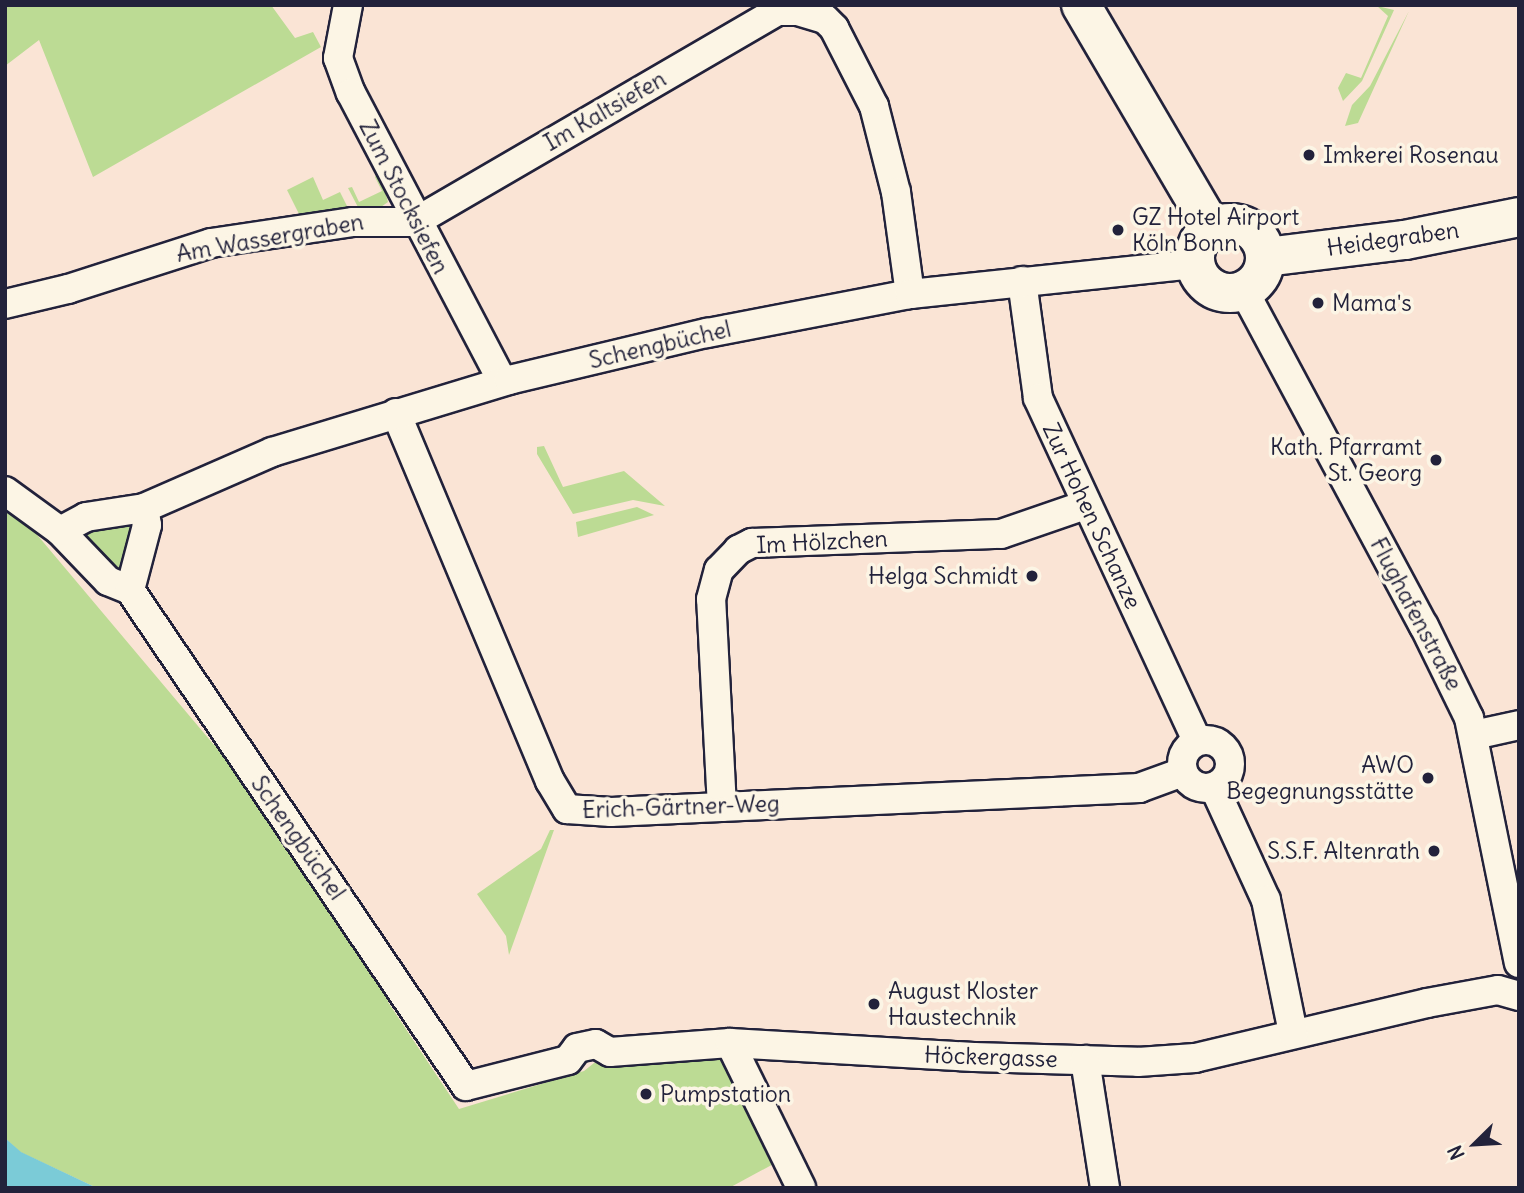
<!DOCTYPE html>
<meta charset="utf-8">
<style>
body{margin:0}
#map{position:relative;width:1524px;height:1193px;overflow:hidden;background:#fae4d5;font-family:Delius,sans-serif}
div>[style]{position:absolute}
.green>*{inset:0;background:#bcdb94}
.water>*{inset:0;background:#7bcbd7}
.roads{filter:drop-shadow(2px 0 #22223b) drop-shadow(-2px 0 #22223b) drop-shadow(0 2px #22223b) drop-shadow(0 -2px #22223b)}
.street>*{height:28px;margin:-14px;padding:0 14px;transform-origin:14px;border-radius:14px;background:#fcf5e5}
.street>.ring{margin:-14px;padding:0;box-sizing:content-box;background:none;border:28px solid #fcf5e5;border-radius:50%}
.secondary>*{height:38px;margin:-19px;padding:0 19px;transform-origin:19px;border-radius:19px;background:#fcf5e5}
.secondary>.ring{margin:-19px;padding:0;box-sizing:content-box;background:none;border:38px solid #fcf5e5;border-radius:50%}
.dots>*{width:19px;height:19px;translate:-50% -50%;box-sizing:border-box;border:4px solid #fcf5e5;border-radius:50%}
span{translate:-50% -50%;white-space:nowrap;text-align:center;line-height:1.15;-webkit-text-stroke:7px #fcf5e5;paint-order:stroke}
.street-label{font-size:23px;color:#22223b}
.poi-label{font-size:23px;color:#22223b}
.left{translate:0 -50%;text-align:left}
.right{translate:-100% -50%;text-align:right}
.frame{position:absolute;inset:0;border:7px solid #22223b;pointer-events:none}
.north{position:absolute;left:1440px;top:1109px;width:70px;height:70px;-webkit-text-stroke:5px #fcf5e5;paint-order:stroke;rotate:246deg;font-size:19px;font-weight:700;line-height:28px;text-align:center;color:#22223b}
.north::after{content:'';display:block;margin:auto;width:24px;height:32px;background:#22223b;clip-path:polygon(50% 0,100% 100%,50% 72%,0 100%)}
</style>
<div id="map">
<div class="green">
<i style="clip-path:polygon(5px 5px,271px 5px,295px 38px,313px 32px,321px 47px,93px 177px,39px 40px,5px 66px)"></i>
<i style="clip-path:polygon(1377px 6px,1394px 10px,1362px 81px,1343px 101px,1338px 88px,1346px 73px,1361px 78px,1388px 16px)"></i>
<i style="clip-path:polygon(1409px 11px,1358px 123px,1345px 126px,1352px 105px,1370px 86px)"></i>
<i style="clip-path:polygon(379px 170px,388px 202px,378px 209px,360px 211px,348px 188px,352px 187px,359px 202px,382px 191px,375px 177px)"></i>
<i style="clip-path:polygon(313px 177px,323px 200px,340px 192px,350px 212px,300px 216px,287px 190px)"></i>
<i style="clip-path:polygon(544px 446px,563px 487px,624px 471px,665px 506px,633px 500px,573px 514px,537px 454px,537px 447px)"></i>
<i style="clip-path:polygon(5px 504px,12px 505px,214px 745px,231px 748px,392px 986px,388px 1002px,459px 1109px,584px 1071px,594px 1063px,721px 1051px,779px 1161px,729px 1188px,97px 1188px,20px 1152px,5px 1138px)"></i>
<i style="clip-path:polygon(637px 507px,654px 515px,578px 537px,576px 522px)"></i>
<i style="clip-path:polygon(123px 519px,133px 526px,126px 568px,111px 573px,83px 534px)"></i>
<i style="clip-path:polygon(550px 830px,554px 830px,509px 955px,506px 936px,477px 894px,541px 849px)"></i>
</div>
<div class="water">
<i style="clip-path:polygon(5px 1138px,21px 1152px,97px 1188px,5px 1188px)"></i>
</div>
<div class="roads">
<div class="street">
<i style="left:348px;top:5px;width:54px;rotate:100.7deg"></i>
<i style="left:338px;top:58px;width:37px;rotate:70deg"></i>
<i style="left:351px;top:93px;width:325px;rotate:62.3deg"></i>
<i style="left:798px;top:11px;width:28px;rotate:17deg"></i>
<i style="left:825px;top:19px;width:13px;rotate:45deg"></i>
<i style="left:834px;top:28px;width:88px;rotate:62.9deg"></i>
<i style="left:874px;top:106px;width:89px;rotate:75.7deg"></i>
<i style="left:896px;top:192px;width:103px;rotate:82.2deg"></i>
<i style="left:1022px;top:281px;width:118px;rotate:82.2deg"></i>
<i style="left:1038px;top:398px;width:378px;rotate:65.1deg"></i>
<i style="left:1244px;top:291px;width:380px;rotate:61.8deg"></i>
<i style="left:1424px;top:626px;width:102px;rotate:63.9deg"></i>
<i style="left:1469px;top:718px;width:250px;rotate:78.5deg"></i>
<i style="left:5px;top:304px;width:65px;rotate:-13.4deg"></i>
<i style="left:68px;top:289px;width:150px;rotate:-17.8deg"></i>
<i style="left:211px;top:243px;width:144px;rotate:-8.4deg"></i>
<i style="left:353px;top:222px;width:62px"></i>
<i style="left:415px;top:222px;width:420px;rotate:-30.2deg"></i>
<i style="left:778px;top:11px;width:20px"></i>
<i style="left:798px;top:11px;width:13px;rotate:-27deg"></i>
<i style="left:396px;top:413px;width:399px;rotate:67.3deg"></i>
<i style="left:550px;top:781px;width:33px;rotate:59deg"></i>
<i style="left:567px;top:809px;width:44px;rotate:3.9deg"></i>
<i style="left:611px;top:812px;width:529px;rotate:-2.6deg"></i>
<i style="left:1139px;top:788px;width:47px;rotate:-20deg"></i>
<i style="left:5px;top:491px;width:68px;rotate:36deg"></i>
<i style="left:60px;top:531px;width:69px;rotate:46.2deg"></i>
<i style="left:108px;top:581px;width:24px;rotate:22deg"></i>
<i style="left:130px;top:590px;width:599px;rotate:55.89deg"></i>
<i style="left:466px;top:1086px;width:105px;rotate:-14.3deg"></i>
<i style="left:568px;top:1060px;width:15px;rotate:-53deg"></i>
<i style="left:577px;top:1048px;width:19px;rotate:-12deg"></i>
<i style="left:596px;top:1044px;width:16px;rotate:30deg"></i>
<i style="left:610px;top:1052px;width:120px;rotate:-4.3deg"></i>
<i style="left:730px;top:1043px;width:244px;rotate:3.3deg"></i>
<i style="left:974px;top:1057px;width:164px;rotate:1.7deg"></i>
<i style="left:1138px;top:1062px;width:57px;rotate:-4deg"></i>
<i style="left:1195px;top:1058px;width:238px;rotate:-13.3deg"></i>
<i style="left:1427px;top:1003px;width:72px;rotate:-10.4deg"></i>
<i style="left:1498px;top:990px;width:22px;rotate:16deg"></i>
<i style="left:60px;top:531px;width:30px;rotate:-28deg"></i>
<i style="left:86px;top:517px;width:59px;rotate:-8.8deg"></i>
<i style="left:144px;top:508px;width:140px;rotate:-23.6deg"></i>
<i style="left:272px;top:452px;width:248px;rotate:-16.9deg"></i>
<i style="left:509px;top:380px;width:204px;rotate:-13.4deg"></i>
<i style="left:707px;top:333px;width:207px;rotate:-10.9deg"></i>
<i style="left:910px;top:294px;width:288px;rotate:-6deg"></i>
<i style="left:130px;top:590px;width:67px;rotate:-75.3deg"></i>
<i style="left:147px;top:525px;width:17px;rotate:-100deg"></i>
<i style="left:1474px;top:735px;width:46px;rotate:-12.5deg"></i>
<i class="ring" style="left:1182px;top:740px;width:20px;height:20px"></i>
<i style="left:1214px;top:787px;width:124px;rotate:65.3deg"></i>
<i style="left:1266px;top:900px;width:136px;rotate:78.5deg"></i>
<i style="left:722px;top:807px;width:208px;rotate:-93deg"></i>
<i style="left:711px;top:599px;width:30px;rotate:-75deg"></i>
<i style="left:719px;top:570px;width:28px;rotate:-46deg"></i>
<i style="left:738px;top:550px;width:16px;rotate:-27deg"></i>
<i style="left:752px;top:543px;width:249px;rotate:-2.1deg"></i>
<i style="left:1001px;top:534px;width:89px;rotate:-19deg"></i>
<i style="left:730px;top:1043px;width:161px;rotate:63.8deg"></i>
<i style="left:1085px;top:1060px;width:130px;rotate:81.1deg"></i>
</div>
<div class="secondary">
<i style="left:1081px;top:5px;width:259px;rotate:59.6deg"></i>
<i class="ring" style="left:1195px;top:223px;width:32px;height:32px"></i>
<i style="left:1266px;top:257px;width:140px;rotate:-7deg"></i>
<i style="left:1405px;top:240px;width:116px;rotate:-11.4deg"></i>
</div>
</div>
<div class="dots">
<i style="left:1309px;top:155px;background:#22223b"></i>
<i style="left:1118px;top:230px;background:#22223b"></i>
<i style="left:1318px;top:303px;background:#22223b"></i>
<i style="left:1436px;top:460px;background:#22223b"></i>
<i style="left:1032px;top:576px;background:#22223b"></i>
<i style="left:1428px;top:778px;background:#22223b"></i>
<i style="left:1434px;top:851px;background:#22223b"></i>
<i style="left:874px;top:1004px;background:#22223b"></i>
<i style="left:646px;top:1094px;background:#22223b"></i>
</div>
<div class="street-label">
<span style="left:605px;top:111px;rotate:-30deg">Im Kaltsiefen</span>
<span style="left:404px;top:197px;rotate:63deg">Zum Stocksiefen</span>
<span style="left:270px;top:238px;rotate:-10deg">Am Wassergraben</span>
<span style="left:1393px;top:239px;rotate:-8deg">Heidegraben</span>
<span style="left:660px;top:345px;rotate:-13deg">Schengbüchel</span>
<span style="left:1092px;top:516px;rotate:65deg">Zur Hohen Schanze</span>
<span style="left:822px;top:542px;rotate:-3deg">Im Hölzchen</span>
<span style="left:1416px;top:614px;rotate:62deg">Flughafenstraße</span>
<span style="left:681px;top:807px;rotate:-2deg">Erich-Gärtner-Weg</span>
<span style="left:298px;top:838px;rotate:55deg">Schengbüchel</span>
<span style="left:991px;top:1057px;rotate:2deg">Höckergasse</span>
</div>
<div class="poi-label">
<span class="left" style="left:1323px;top:155px">Imkerei Rosenau</span>
<span class="left" style="left:1132px;top:230px">GZ Hotel Airport<br>Köln Bonn</span>
<span class="left" style="left:1332px;top:303px">Mama's</span>
<span class="right" style="left:1422px;top:460px">Kath. Pfarramt<br>St. Georg</span>
<span class="right" style="left:1018px;top:576px">Helga Schmidt</span>
<span class="right" style="left:1414px;top:778px">AWO<br>Begegnungsstätte</span>
<span class="right" style="left:1420px;top:851px">S.S.F. Altenrath</span>
<span class="left" style="left:888px;top:1004px">August Kloster<br>Haustechnik</span>
<span class="left" style="left:660px;top:1094px">Pumpstation</span>
</div>
<div class="frame"></div>
<div class="north">N</div>
</div>
